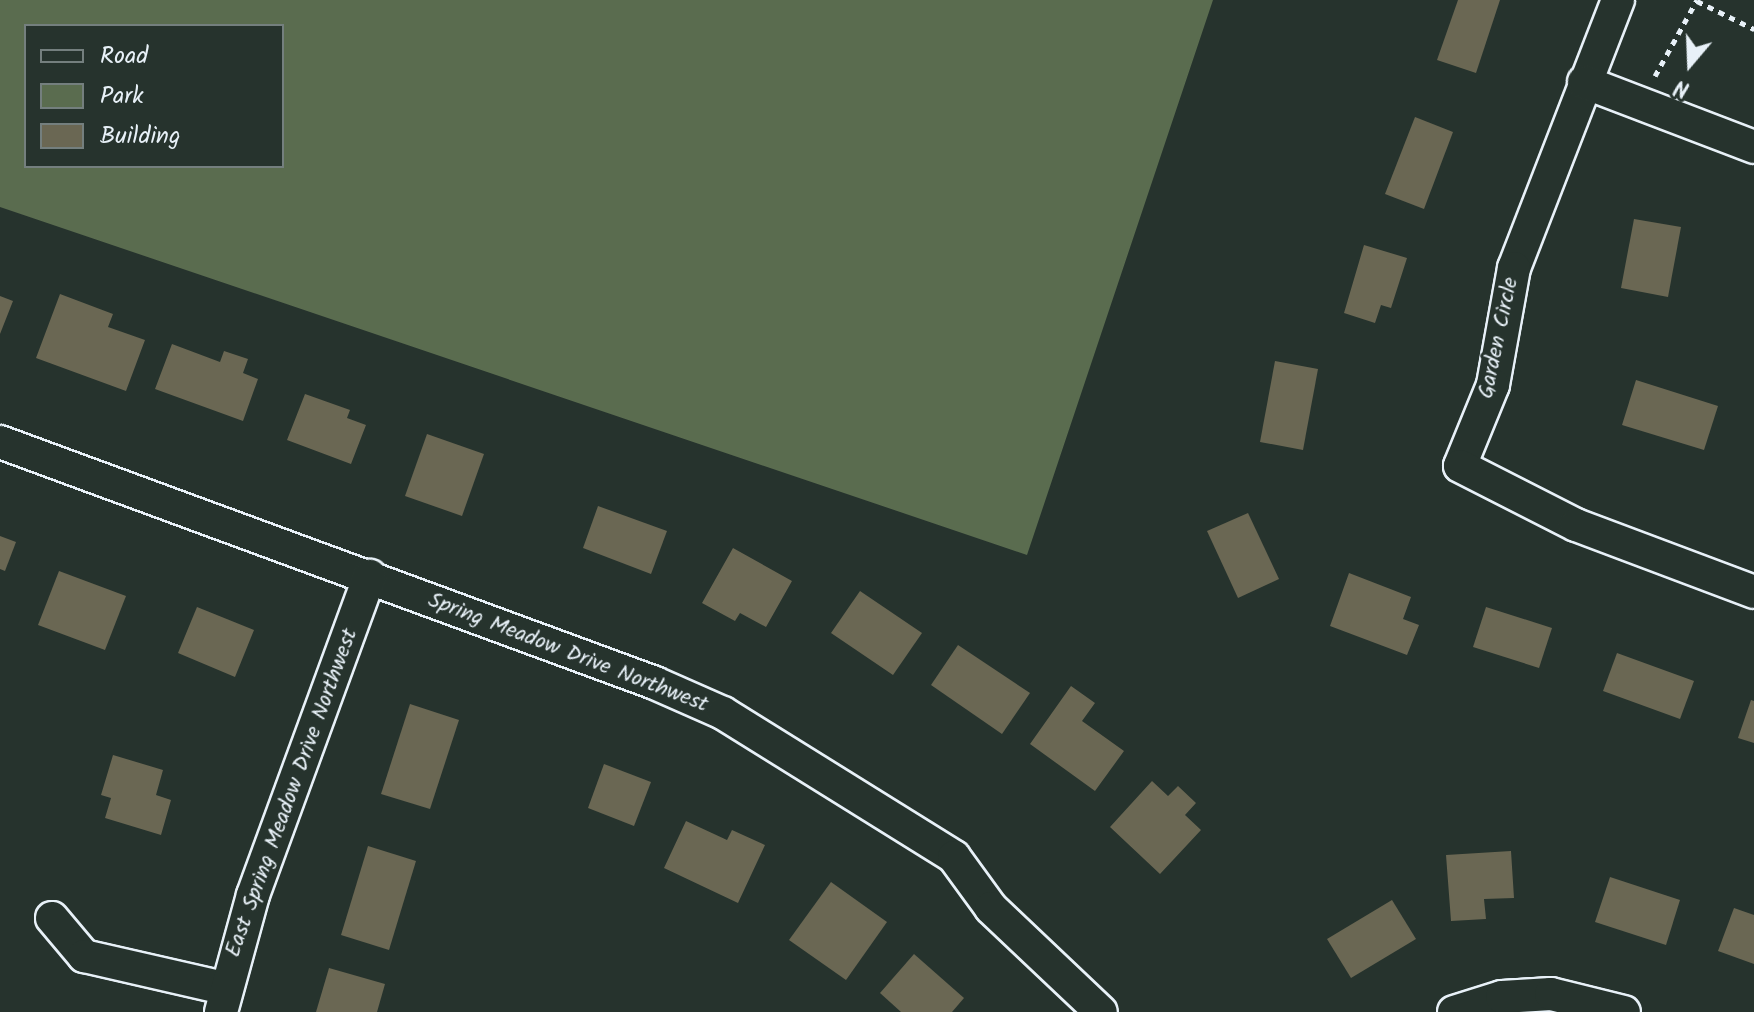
<!DOCTYPE html>
<style>
body{margin:0}
#map{position:relative;width:1754px;height:1012px;overflow:hidden;background:#26332d;font-family:Kalam,sans-serif}
div>[style]{position:absolute}
.green>*{inset:0;background:#5a6c4f}
.building>*{inset:0;background:#6a6753}
.path>*{height:5px;margin-top:-2.5px;transform-origin:0;background:repeating-linear-gradient(90deg,#e8f1f8 0 6px,transparent 0 12px)}
.roads{filter:drop-shadow(2px 0 #e8f1f8) drop-shadow(-2px 0 #e8f1f8) drop-shadow(0 2px #e8f1f8) drop-shadow(0 -2px #e8f1f8)}
.street>*{height:32px;margin:-16px;padding:0 16px;transform-origin:16px;border-radius:16px;background:#26332d}
span{translate:-50% -50%;white-space:nowrap;text-align:center;line-height:1.15;-webkit-text-stroke:6px #26332d;paint-order:stroke}
.street-label{font-size:22px;color:#e8f1f8}
.legend{position:absolute;left:24px;top:24px;width:260px;height:144px;box-sizing:border-box;background:#26332d;border:2px solid #747f7e;margin:0;padding:10px 14px;list-style:none;font-size:24px;color:#e8f1f8}
.legend li{display:flex;align-items:center;gap:16px;height:40px}
.legend b{width:40px;border:2px solid #747f7e}
.north{position:absolute;left:1650px;top:24px;width:80px;height:80px;-webkit-text-stroke:6px #26332d;paint-order:stroke;rotate:199deg;font-size:22px;font-weight:700;line-height:32px;text-align:center;color:#e8f1f8}
.north::after{content:'';display:block;margin:auto;width:28px;height:36px;background:#e8f1f8;clip-path:polygon(50% 0,100% 100%,50% 72%,0 100%)}
</style>
<div id="map">
<div class="green">
<i style="clip-path:polygon(evenodd,0 0,1213px 0,1027px 555px,0 207px,0 0,26px 26px,282px 26px,282px 166px,26px 166px,26px 26px)"></i>
</div>
<div class="building">
<i style="clip-path:polygon(1458px 0,1500px 0,1476px 73px,1437px 60px)"></i>
<i style="clip-path:polygon(1415px 117px,1453px 132px,1424px 209px,1385px 194px)"></i>
<i style="clip-path:polygon(1634px 219px,1681px 227px,1668px 297px,1621px 288px)"></i>
<i style="clip-path:polygon(1364px 245px,1407px 258px,1391px 308px,1381px 305px,1375px 323px,1344px 313px)"></i>
<i style="clip-path:polygon(60px 294px,113px 314px,108px 327px,145px 340px,126px 391px,36px 358px)"></i>
<i style="clip-path:polygon(0 296px,13px 301px,0 334px)"></i>
<i style="clip-path:polygon(172px 344px,220px 362px,224px 351px,248px 359px,243px 373px,258px 379px,243px 421px,155px 389px)"></i>
<i style="clip-path:polygon(1275px 361px,1318px 369px,1303px 450px,1260px 442px)"></i>
<i style="clip-path:polygon(1636px 380px,1718px 406px,1704px 450px,1622px 425px)"></i>
<i style="clip-path:polygon(305px 394px,350px 410px,347px 418px,366px 425px,351px 464px,287px 440px)"></i>
<i style="clip-path:polygon(427px 434px,484px 454px,462px 516px,405px 496px)"></i>
<i style="clip-path:polygon(598px 506px,667px 531px,651px 574px,583px 548px)"></i>
<i style="clip-path:polygon(1248px 513px,1279px 579px,1238px 598px,1207px 531px)"></i>
<i style="clip-path:polygon(0 536px,16px 542px,5px 571px,0 569px)"></i>
<i style="clip-path:polygon(733px 548px,792px 581px,766px 627px,740px 613px,735px 621px,702px 603px)"></i>
<i style="clip-path:polygon(59px 571px,126px 596px,105px 650px,38px 625px)"></i>
<i style="clip-path:polygon(1349px 573px,1411px 597px,1403px 619px,1419px 625px,1407px 655px,1330px 626px)"></i>
<i style="clip-path:polygon(860px 591px,922px 633px,893px 675px,831px 633px)"></i>
<i style="clip-path:polygon(197px 607px,254px 630px,235px 677px,178px 653px)"></i>
<i style="clip-path:polygon(1486px 607px,1552px 628px,1539px 668px,1473px 647px)"></i>
<i style="clip-path:polygon(958px 645px,1030px 693px,1002px 734px,931px 685px)"></i>
<i style="clip-path:polygon(1617px 653px,1694px 681px,1680px 719px,1603px 691px)"></i>
<i style="clip-path:polygon(1071px 686px,1095px 703px,1082px 721px,1124px 751px,1095px 791px,1030px 744px)"></i>
<i style="clip-path:polygon(1751px 700px,1754px 701px,1754px 743px,1738px 738px)"></i>
<i style="clip-path:polygon(410px 704px,459px 720px,430px 809px,381px 794px)"></i>
<i style="clip-path:polygon(113px 755px,163px 770px,156px 795px,171px 800px,161px 835px,105px 818px,111px 798px,101px 795px)"></i>
<i style="clip-path:polygon(604px 764px,651px 782px,634px 826px,588px 808px)"></i>
<i style="clip-path:polygon(1152px 781px,1168px 796px,1178px 786px,1196px 803px,1185px 815px,1201px 830px,1160px 874px,1110px 827px)"></i>
<i style="clip-path:polygon(686px 821px,727px 840px,732px 830px,765px 845px,738px 903px,664px 868px)"></i>
<i style="clip-path:polygon(368px 846px,416px 861px,389px 950px,341px 935px)"></i>
<i style="clip-path:polygon(1511px 851px,1514px 898px,1484px 899px,1486px 919px,1451px 921px,1446px 855px)"></i>
<i style="clip-path:polygon(1610px 877px,1680px 900px,1666px 945px,1595px 922px)"></i>
<i style="clip-path:polygon(831px 882px,887px 922px,846px 980px,789px 940px)"></i>
<i style="clip-path:polygon(1392px 900px,1416px 939px,1351px 978px,1327px 939px)"></i>
<i style="clip-path:polygon(1734px 908px,1754px 915px,1754px 964px,1718px 951px)"></i>
<i style="clip-path:polygon(914px 954px,964px 998px,952px 1012px,901px 1012px,880px 993px)"></i>
<i style="clip-path:polygon(329px 968px,385px 984px,377px 1012px,316px 1012px)"></i>
</div>
<div class="path">
<i style="left:1697px;top:1px;width:64px;rotate:26.2deg"></i>
<i style="left:1655px;top:76px;width:87px;rotate:-61.1deg"></i>
</div>
<div class="roads">
<div class="street">
<i style="left:1618px;top:0;width:287px;rotate:111.2deg"></i>
<i style="left:1514px;top:268px;width:119px;rotate:100.2deg"></i>
<i style="left:1493px;top:385px;width:87px;rotate:112.2deg"></i>
<i style="left:1460px;top:466px;width:130px;rotate:27deg"></i>
<i style="left:1576px;top:525px;width:190px;rotate:20.6deg"></i>
<i style="left:1584px;top:82px;width:182px;rotate:20.9deg"></i>
<i style="left:0;top:442px;width:698px;rotate:20.2deg"></i>
<i style="left:655px;top:683px;width:74px;rotate:23.8deg"></i>
<i style="left:723px;top:713px;width:272px;rotate:31.9deg"></i>
<i style="left:954px;top:857px;width:63px;rotate:54deg"></i>
<i style="left:991px;top:908px;width:151px;rotate:43.4deg"></i>
<i style="left:52px;top:918px;width:50px;rotate:49.9deg"></i>
<i style="left:84px;top:956px;width:144px;rotate:12.9deg"></i>
<i style="left:221px;top:1012px;width:121px;rotate:-74.7deg"></i>
<i style="left:253px;top:895px;width:340px;rotate:-69.9deg"></i>
<i style="left:1454px;top:1012px;width:50px;rotate:-17.4deg"></i>
<i style="left:1502px;top:997px;width:49px;rotate:-3.5deg"></i>
<i style="left:1551px;top:994px;width:75px;rotate:13.9deg"></i>
</div>
</div>
<div class="street-label">
<span style="left:1499px;top:338px;rotate:-78deg">Garden Circle</span>
<span style="left:568px;top:653px;rotate:21deg">Spring Meadow Drive Northwest</span>
<span style="left:292px;top:793px;rotate:-70deg">East Spring Meadow Drive Northwest</span>
</div>
<ul class="legend">
<li><b style="height:10px;background:#26332d"></b>Road</li>
<li><b style="height:22px;background:#5a6c4f"></b>Park</li>
<li><b style="height:22px;background:#6a6753"></b>Building</li>
</ul>
<div class="north">N</div>
</div>
